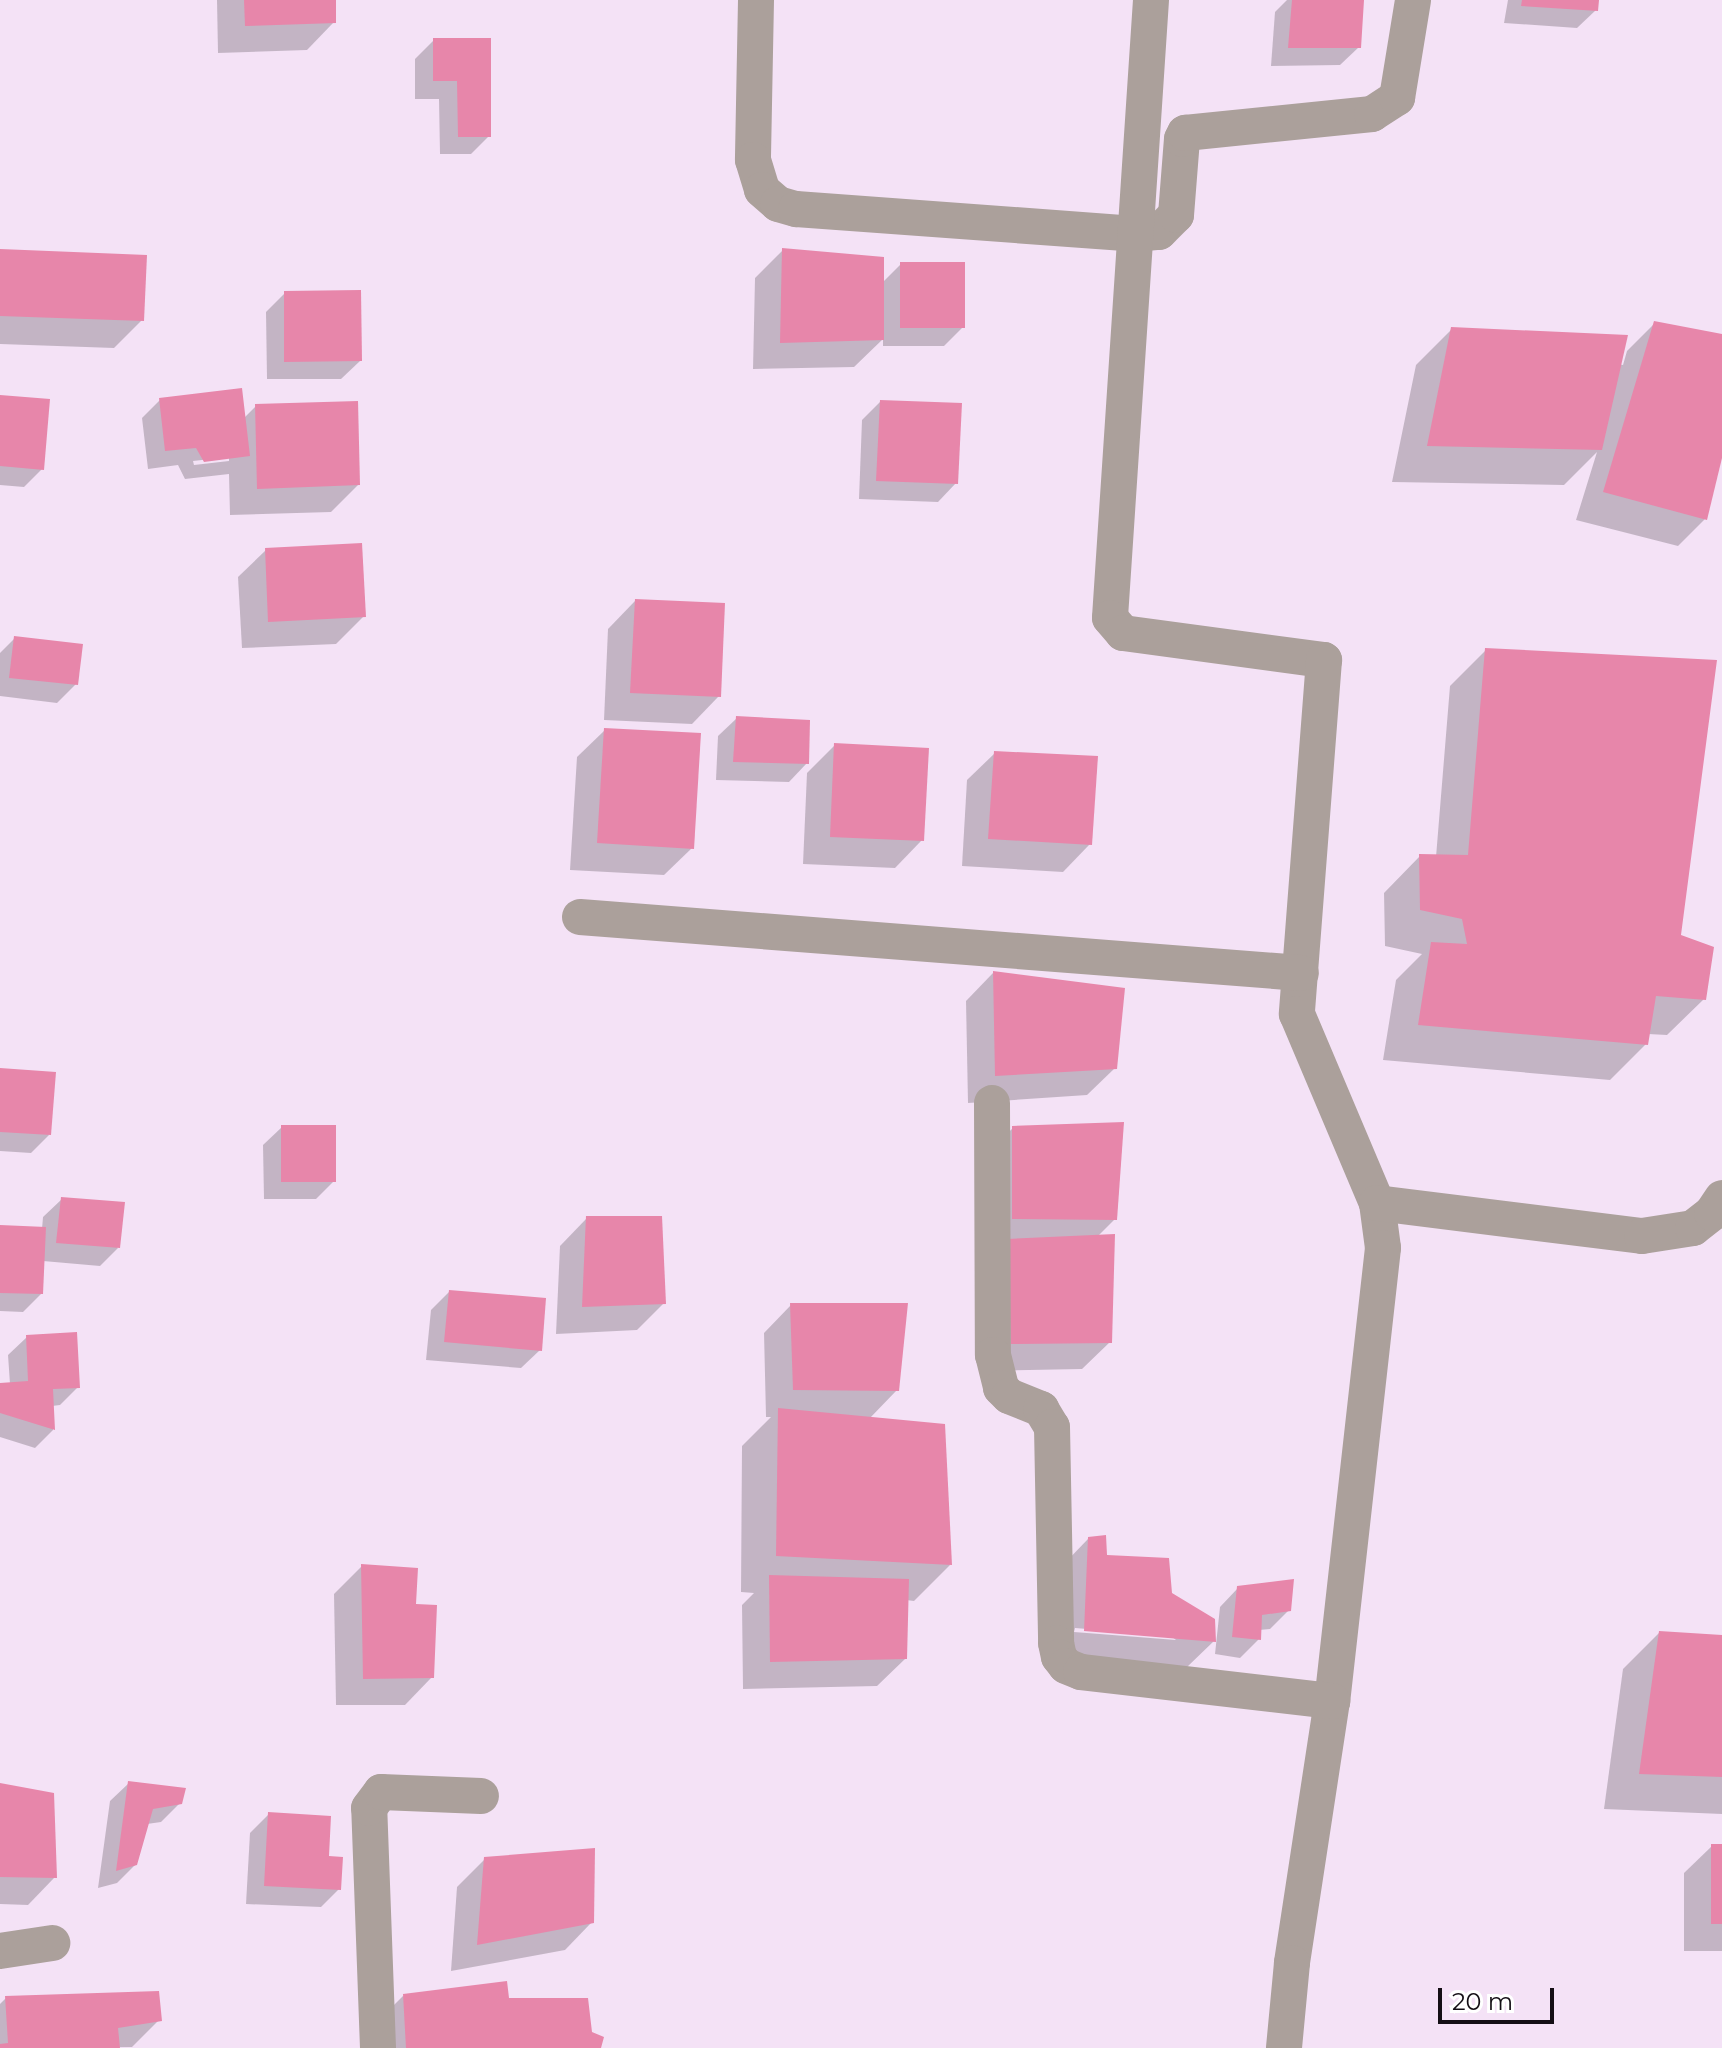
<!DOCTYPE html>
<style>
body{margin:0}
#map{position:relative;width:1722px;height:2048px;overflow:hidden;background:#f4e2f6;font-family:Montserrat,sans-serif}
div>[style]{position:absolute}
.shadow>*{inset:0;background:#0003}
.building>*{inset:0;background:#e786aa}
.minor>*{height:36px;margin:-18px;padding:0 18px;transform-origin:18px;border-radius:18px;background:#aba09b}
span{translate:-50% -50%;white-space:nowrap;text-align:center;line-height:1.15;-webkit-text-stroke:7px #fff;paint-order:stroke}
.scale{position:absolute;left:1438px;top:1988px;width:116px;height:36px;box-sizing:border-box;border:4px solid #140e15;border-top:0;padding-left:10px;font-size:24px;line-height:28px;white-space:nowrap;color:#140e15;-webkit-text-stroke:6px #fff;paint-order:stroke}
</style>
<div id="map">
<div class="shadow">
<i style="clip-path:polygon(217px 0,334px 0,334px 22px,307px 50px,218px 53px)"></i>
<i style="clip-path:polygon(1287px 0,1362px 0,1359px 47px,1340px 65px,1271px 66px,1275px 12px)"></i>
<i style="clip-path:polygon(1508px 0,1597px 0,1596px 10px,1577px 28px,1504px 23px)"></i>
<i style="clip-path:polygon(434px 40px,489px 136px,471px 154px,440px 154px,439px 99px,415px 99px,415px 59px)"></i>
<i style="clip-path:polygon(783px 250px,882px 283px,901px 264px,963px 327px,944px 346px,883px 346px,883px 339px,854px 367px,753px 369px,755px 278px)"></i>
<i style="clip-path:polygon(0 251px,142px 320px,114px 348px,0 344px)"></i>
<i style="clip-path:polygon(285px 293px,360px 361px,341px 379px,267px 379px,266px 312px)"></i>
<i style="clip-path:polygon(1655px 323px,1722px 336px,1722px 450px,1705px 519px,1678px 546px,1576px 520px,1597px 452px,1564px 485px,1392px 482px,1416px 365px,1452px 329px,1623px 365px,1627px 351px)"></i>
<i style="clip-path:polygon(0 397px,42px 469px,24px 487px,0 485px)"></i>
<i style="clip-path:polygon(evenodd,160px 400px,244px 418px,256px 406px,358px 485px,331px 512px,230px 515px,229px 474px,185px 479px,178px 465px,148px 469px,142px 418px,160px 400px,229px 457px,229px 461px,194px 465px,193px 461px,229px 457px)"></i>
<i style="clip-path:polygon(880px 402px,956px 483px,938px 502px,859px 499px,862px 420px)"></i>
<i style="clip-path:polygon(266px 550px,364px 616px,336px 644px,242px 648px,238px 577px)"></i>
<i style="clip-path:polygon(635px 601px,719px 696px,692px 724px,604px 720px,608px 629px)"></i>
<i style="clip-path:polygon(15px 638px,76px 684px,57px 703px,0 696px,0 653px)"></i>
<i style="clip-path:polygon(1486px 650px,1679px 936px,1704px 999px,1667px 1035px,1648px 1034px,1646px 1044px,1610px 1080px,1383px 1060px,1396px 980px,1422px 954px,1385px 946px,1384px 893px,1420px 856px,1436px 857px,1450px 686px)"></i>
<i style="clip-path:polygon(737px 718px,807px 763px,789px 782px,716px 780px,718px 736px)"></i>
<i style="clip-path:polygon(605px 730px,692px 848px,664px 875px,570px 870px,577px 757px)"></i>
<i style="clip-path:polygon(835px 745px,922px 840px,895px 868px,803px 864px,807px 773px)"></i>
<i style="clip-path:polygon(995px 753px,1090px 844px,1063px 872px,962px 866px,967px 780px)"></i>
<i style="clip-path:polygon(993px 973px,1115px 1068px,1087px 1095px,968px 1103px,966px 1001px)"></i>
<i style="clip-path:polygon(0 1070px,49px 1135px,31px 1153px,0 1151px)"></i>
<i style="clip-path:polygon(282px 1127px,334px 1181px,316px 1199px,264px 1199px,263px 1145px)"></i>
<i style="clip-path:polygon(1013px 1128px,1115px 1219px,1097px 1237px,1110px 1342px,1082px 1369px,985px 1371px,985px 1155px)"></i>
<i style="clip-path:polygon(62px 1199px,118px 1248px,100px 1266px,43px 1261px,41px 1294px,23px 1312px,0 1311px,0 1227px,42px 1229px,43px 1217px)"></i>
<i style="clip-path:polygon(587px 1218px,664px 1303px,637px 1330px,556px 1334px,560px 1246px)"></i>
<i style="clip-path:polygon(449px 1292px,540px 1350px,521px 1368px,426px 1360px,431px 1310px)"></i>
<i style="clip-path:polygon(791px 1305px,897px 1390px,869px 1419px,950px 1565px,914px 1601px,906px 1600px,905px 1659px,877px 1686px,743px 1689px,742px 1605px,754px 1593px,741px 1592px,742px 1446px,771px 1417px,766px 1417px,764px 1333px)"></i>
<i style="clip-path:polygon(27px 1337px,78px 1387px,60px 1405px,52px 1406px,53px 1430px,35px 1448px,0 1437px,0 1385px,10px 1384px,8px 1355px)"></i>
<i style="clip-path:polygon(evenodd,1088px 1539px,1105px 1557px,1170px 1594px,1214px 1641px,1186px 1668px,1058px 1658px,1061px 1567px,1088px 1539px,1075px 1628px,1171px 1636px,1176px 1640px,1074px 1632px,1075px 1628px)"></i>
<i style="clip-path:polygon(362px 1566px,414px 1606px,432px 1677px,405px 1705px,336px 1705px,334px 1594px)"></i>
<i style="clip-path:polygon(1238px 1588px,1289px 1610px,1270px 1629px,1259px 1630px,1259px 1639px,1240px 1658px,1215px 1654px,1220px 1607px)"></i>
<i style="clip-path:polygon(1659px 1633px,1722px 1637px,1722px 1814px,1604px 1809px,1623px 1669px)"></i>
<i style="clip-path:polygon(129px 1783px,180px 1803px,161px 1822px,147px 1824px,136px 1864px,117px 1883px,98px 1888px,110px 1801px)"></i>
<i style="clip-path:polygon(0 1785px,55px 1877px,28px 1905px,0 1904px)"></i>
<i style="clip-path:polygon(269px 1814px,326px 1858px,339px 1889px,321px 1907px,246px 1904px,250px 1833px)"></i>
<i style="clip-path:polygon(1712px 1846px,1722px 1846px,1722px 1951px,1684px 1951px,1684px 1873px)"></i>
<i style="clip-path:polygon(485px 1859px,592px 1922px,565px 1950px,451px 1971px,457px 1887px)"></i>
<i style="clip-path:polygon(403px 1996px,590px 2033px,598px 2048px,377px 2048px,376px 2023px)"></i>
<i style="clip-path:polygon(6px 1998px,159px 2020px,132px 2047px,0 2048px,0 2004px)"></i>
</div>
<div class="building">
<i style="clip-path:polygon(244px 0,336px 0,336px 23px,245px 26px)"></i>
<i style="clip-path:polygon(1292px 0,1364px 0,1361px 48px,1288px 48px)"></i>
<i style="clip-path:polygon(1522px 0,1599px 0,1598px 11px,1521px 6px)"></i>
<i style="clip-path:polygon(433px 38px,491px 38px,491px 137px,458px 137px,457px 81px,433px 81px)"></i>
<i style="clip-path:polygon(782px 248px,884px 257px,884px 340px,780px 343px)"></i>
<i style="clip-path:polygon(0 249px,147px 255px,144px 321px,0 316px)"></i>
<i style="clip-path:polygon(900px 262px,965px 262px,965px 328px,900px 328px)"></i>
<i style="clip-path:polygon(361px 290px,362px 361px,284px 362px,284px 291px)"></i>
<i style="clip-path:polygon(1654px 321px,1722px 334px,1722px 458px,1707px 520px,1603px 492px)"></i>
<i style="clip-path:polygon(1451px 327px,1628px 335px,1602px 450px,1427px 446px)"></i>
<i style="clip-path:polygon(242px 388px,250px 456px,204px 462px,196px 448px,165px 451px,159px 398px)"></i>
<i style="clip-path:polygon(0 395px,50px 399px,44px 470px,0 466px)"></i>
<i style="clip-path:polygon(880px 400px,962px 403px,958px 484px,876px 481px)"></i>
<i style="clip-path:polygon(358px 401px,360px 485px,257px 489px,255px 404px)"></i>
<i style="clip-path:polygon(362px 543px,366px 617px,268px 622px,265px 548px)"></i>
<i style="clip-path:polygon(635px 599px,725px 603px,721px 697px,630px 693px)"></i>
<i style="clip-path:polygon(14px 636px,83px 644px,78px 685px,9px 678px)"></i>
<i style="clip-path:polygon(1485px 648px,1717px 660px,1681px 935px,1714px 947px,1706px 1000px,1656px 996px,1648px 1045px,1418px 1025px,1431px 942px,1467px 944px,1462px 919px,1420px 910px,1419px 854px,1468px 855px)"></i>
<i style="clip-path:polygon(736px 716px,810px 720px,809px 764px,733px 762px)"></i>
<i style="clip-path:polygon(604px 728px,701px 733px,694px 849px,597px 843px)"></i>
<i style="clip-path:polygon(834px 743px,929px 748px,924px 841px,830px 837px)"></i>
<i style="clip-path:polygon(994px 751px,1098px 756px,1092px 845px,988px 839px)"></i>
<i style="clip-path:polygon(993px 971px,1125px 988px,1117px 1069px,995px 1076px)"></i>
<i style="clip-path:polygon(0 1068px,56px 1072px,51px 1135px,0 1132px)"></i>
<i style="clip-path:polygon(1124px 1122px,1117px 1220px,1012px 1219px,1012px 1126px)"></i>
<i style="clip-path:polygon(281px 1125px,336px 1125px,336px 1182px,281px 1182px)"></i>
<i style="clip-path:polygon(61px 1197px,125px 1202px,120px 1248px,56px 1243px)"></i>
<i style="clip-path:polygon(586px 1216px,662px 1216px,666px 1304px,582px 1307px)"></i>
<i style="clip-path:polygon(0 1225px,46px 1227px,43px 1294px,0 1293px)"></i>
<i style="clip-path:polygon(1115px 1234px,1112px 1343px,1011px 1344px,1007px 1239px)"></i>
<i style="clip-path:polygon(449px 1290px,546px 1298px,542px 1351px,444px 1342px)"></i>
<i style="clip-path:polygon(790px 1303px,908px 1303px,899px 1391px,793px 1390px)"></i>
<i style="clip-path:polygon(77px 1332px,80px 1388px,53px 1389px,55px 1430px,0 1413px,0 1383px,28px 1381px,26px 1335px)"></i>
<i style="clip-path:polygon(778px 1408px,945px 1424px,952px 1565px,776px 1556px)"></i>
<i style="clip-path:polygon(1106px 1535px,1107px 1555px,1169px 1558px,1172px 1593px,1215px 1619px,1216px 1642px,1084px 1631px,1088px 1537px)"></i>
<i style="clip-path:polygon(361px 1564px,418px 1568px,416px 1604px,437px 1605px,434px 1678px,363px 1679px)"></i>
<i style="clip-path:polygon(769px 1575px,909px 1579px,907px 1659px,770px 1662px)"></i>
<i style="clip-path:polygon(1294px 1579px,1291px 1611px,1262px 1615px,1261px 1640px,1232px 1637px,1237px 1586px)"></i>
<i style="clip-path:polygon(1659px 1631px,1722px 1635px,1722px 1777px,1639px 1774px)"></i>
<i style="clip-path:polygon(128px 1781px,186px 1788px,182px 1804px,153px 1809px,137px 1865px,116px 1871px)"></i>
<i style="clip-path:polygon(0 1783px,54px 1793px,57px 1878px,0 1877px)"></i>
<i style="clip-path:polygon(268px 1812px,331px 1816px,329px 1856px,343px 1857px,341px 1890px,264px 1886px)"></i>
<i style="clip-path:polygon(1711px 1844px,1722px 1844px,1722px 1924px,1711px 1924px)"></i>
<i style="clip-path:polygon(595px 1848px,594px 1923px,477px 1945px,484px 1857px)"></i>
<i style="clip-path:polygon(507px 1981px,509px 1998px,588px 1998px,592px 2032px,604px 2037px,601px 2048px,406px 2048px,403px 1994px)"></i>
<i style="clip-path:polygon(159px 1991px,162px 2021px,118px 2028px,120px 2048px,0 2048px,0 2044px,8px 2043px,5px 1996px)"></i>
</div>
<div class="minor">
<i style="left:756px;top:0;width:160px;rotate:91.1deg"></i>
<i style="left:753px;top:160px;width:31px;rotate:73deg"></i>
<i style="left:762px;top:190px;width:21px;rotate:41deg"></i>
<i style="left:778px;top:204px;width:19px;rotate:16deg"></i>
<i style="left:796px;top:209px;width:340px;rotate:4.2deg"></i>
<i style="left:1135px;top:234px;width:24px;rotate:-5deg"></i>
<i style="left:1159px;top:232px;width:24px;rotate:-45deg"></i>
<i style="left:1176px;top:215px;width:76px;rotate:-85.5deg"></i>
<i style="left:1182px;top:139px;width:7px;rotate:-63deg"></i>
<i style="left:1185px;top:133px;width:188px;rotate:-5.8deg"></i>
<i style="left:1372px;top:114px;width:30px;rotate:-33deg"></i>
<i style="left:1397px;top:98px;width:99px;rotate:-80.7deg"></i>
<i style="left:1151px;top:0;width:619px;rotate:93.8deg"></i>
<i style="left:1110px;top:618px;width:20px;rotate:49deg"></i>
<i style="left:1123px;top:633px;width:203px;rotate:7.7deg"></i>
<i style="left:1324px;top:660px;width:355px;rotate:94.4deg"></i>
<i style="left:1297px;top:1014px;width:205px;rotate:67.1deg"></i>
<i style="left:1377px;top:1203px;width:45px;rotate:82.4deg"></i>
<i style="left:1383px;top:1248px;width:456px;rotate:96.4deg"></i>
<i style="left:1332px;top:1701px;width:265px;rotate:98.7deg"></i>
<i style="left:1292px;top:1963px;width:85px;rotate:95.4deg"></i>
<i style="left:580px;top:917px;width:723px;rotate:4.44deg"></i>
<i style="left:992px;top:1103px;width:252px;rotate:89.8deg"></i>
<i style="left:993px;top:1355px;width:34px;rotate:76deg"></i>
<i style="left:1001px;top:1388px;width:11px;rotate:45deg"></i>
<i style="left:1009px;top:1396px;width:35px;rotate:22deg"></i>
<i style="left:1041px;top:1409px;width:21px;rotate:59deg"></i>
<i style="left:1052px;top:1427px;width:216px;rotate:88.9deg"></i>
<i style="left:1056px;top:1643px;width:14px;rotate:78deg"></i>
<i style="left:1059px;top:1657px;width:11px;rotate:52deg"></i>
<i style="left:1066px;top:1666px;width:16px;rotate:22deg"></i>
<i style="left:1081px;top:1672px;width:253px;rotate:6.6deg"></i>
<i style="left:1377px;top:1203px;width:267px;rotate:7.1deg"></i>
<i style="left:1642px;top:1236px;width:52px;rotate:-8.9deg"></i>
<i style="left:1693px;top:1228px;width:24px;rotate:-38deg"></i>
<i style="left:1712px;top:1213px;width:18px;rotate:-56deg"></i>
<i style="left:0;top:1951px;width:53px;rotate:-8.7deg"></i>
<i style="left:378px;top:2048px;width:240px;rotate:-92.1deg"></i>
<i style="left:369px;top:1808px;width:20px;rotate:-53deg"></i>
<i style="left:381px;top:1792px;width:100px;rotate:2.3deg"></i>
</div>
<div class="scale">20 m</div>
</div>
